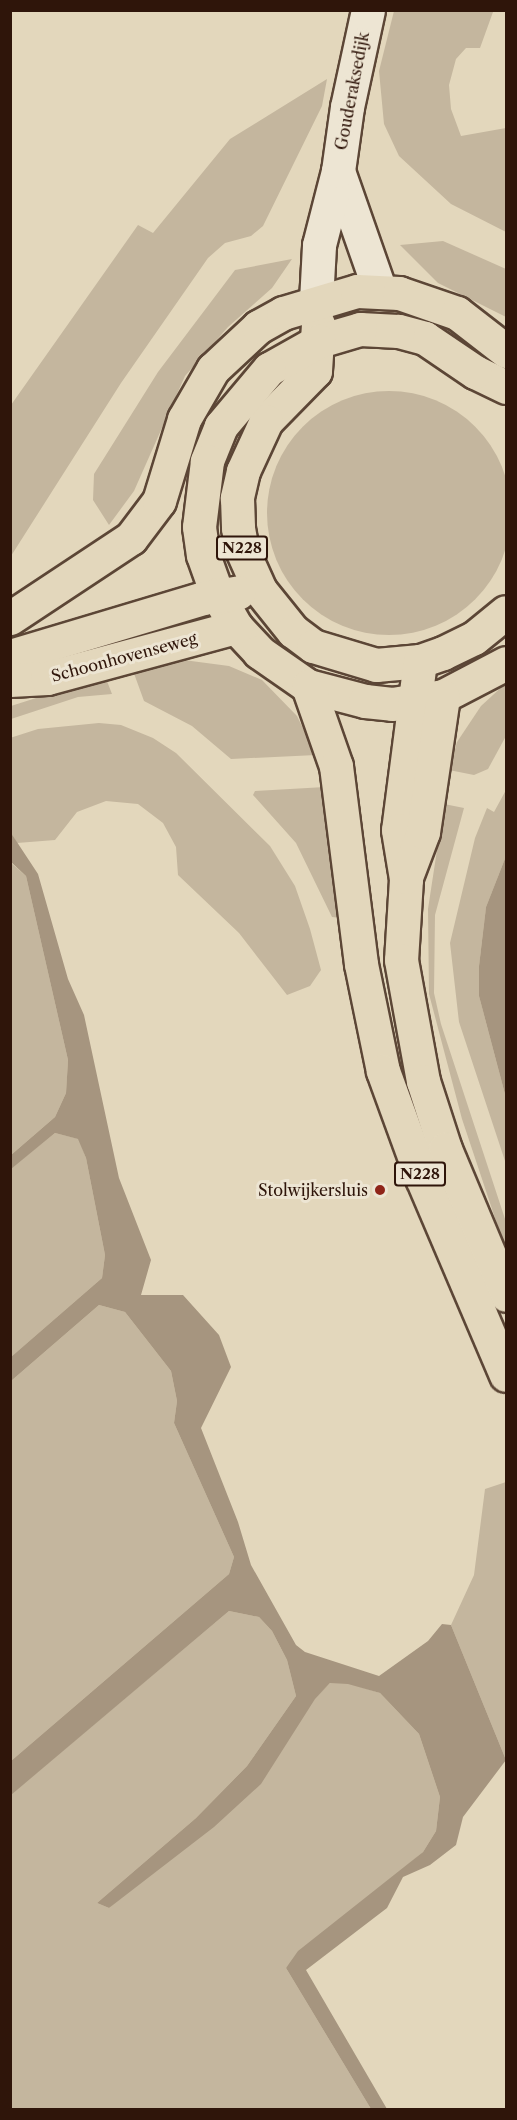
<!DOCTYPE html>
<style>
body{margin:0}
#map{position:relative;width:517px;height:2120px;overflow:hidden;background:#e3d7bc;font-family:"Libre Caslon Text",serif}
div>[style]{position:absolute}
.green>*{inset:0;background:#c4b69e}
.round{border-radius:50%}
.water>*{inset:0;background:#a6957f}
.roads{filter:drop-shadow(2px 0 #5c4636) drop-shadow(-2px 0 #5c4636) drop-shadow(0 2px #5c4636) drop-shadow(0 -2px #5c4636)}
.minor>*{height:33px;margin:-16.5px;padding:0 16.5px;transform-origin:16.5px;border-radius:16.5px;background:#ede5d3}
.primary>*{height:33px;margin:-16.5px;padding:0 16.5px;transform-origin:16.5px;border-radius:16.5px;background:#e3d7bc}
.dots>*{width:16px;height:16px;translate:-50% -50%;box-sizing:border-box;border:3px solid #ede5d3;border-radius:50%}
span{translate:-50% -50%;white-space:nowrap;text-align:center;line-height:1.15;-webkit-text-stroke:6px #ede5d3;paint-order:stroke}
.shield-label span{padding:2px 4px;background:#ede5d3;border:2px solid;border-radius:4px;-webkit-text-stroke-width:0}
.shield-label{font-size:15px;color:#2f150a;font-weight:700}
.street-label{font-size:16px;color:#2f150a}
.poi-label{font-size:16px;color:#2f150a}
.right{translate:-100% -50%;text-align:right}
.frame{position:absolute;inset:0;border:12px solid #2f150a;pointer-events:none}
</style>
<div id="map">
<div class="green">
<i style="clip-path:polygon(394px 11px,493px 12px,480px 48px,466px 48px,456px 59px,449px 85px,451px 109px,461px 136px,506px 128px,506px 232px,451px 204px,399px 156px,384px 124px,379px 71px)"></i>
<i style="clip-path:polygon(327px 79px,322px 106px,263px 226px,251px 236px,225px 243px,208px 258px,121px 383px,11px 556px,11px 405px,138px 225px,153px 233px,230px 139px)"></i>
<i style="clip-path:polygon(443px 241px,506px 269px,506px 317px,438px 283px,400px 245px)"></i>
<i style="clip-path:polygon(292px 259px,272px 288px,228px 327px,185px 376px,134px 491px,109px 525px,93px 500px,94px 474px,158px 372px,235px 270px)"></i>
<i class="round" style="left:267px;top:391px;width:244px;height:244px"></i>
<i style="clip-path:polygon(176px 659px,229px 666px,262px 680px,297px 716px,316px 755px,231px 759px,192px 726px,144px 701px,132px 668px)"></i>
<i style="clip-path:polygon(105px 676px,112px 694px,78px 697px,11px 719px,11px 706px)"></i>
<i style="clip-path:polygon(506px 683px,506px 736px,488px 769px,474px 775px,449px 770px,457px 742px,481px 706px)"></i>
<i style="clip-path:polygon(99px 723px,121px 725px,153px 738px,176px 753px,270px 846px,295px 886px,310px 929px,321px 970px,310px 986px,287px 995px,239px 933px,178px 875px,176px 847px,163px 823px,138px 804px,106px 801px,77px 812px,55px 840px,17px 843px,11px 833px,10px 738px,38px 729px)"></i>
<i style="clip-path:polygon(325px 787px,341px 918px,332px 917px,296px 843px,253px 795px,255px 791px)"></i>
<i style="clip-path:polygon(506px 790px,506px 856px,486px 907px,479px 966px,479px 996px,506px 1098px,506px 1164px,459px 1022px,450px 943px,475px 838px,487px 808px,494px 812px)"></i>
<i style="clip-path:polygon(444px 804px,464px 808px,435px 915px,434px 993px,441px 1024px,506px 1222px,506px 1251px,462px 1119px,429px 994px,428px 909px)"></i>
<i style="clip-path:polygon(10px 862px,26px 876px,68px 1060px,66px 1093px,55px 1117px,11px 1155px)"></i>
<i style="clip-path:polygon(55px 1133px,79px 1139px,86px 1158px,105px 1255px,102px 1278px,10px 1358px,10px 1169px)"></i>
<i style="clip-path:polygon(99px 1305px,125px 1312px,171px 1371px,177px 1401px,174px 1423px,234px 1557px,229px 1574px,11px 1761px,11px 1381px)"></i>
<i style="clip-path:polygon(506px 1482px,506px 1760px,451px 1625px,474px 1575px,485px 1489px)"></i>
<i style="clip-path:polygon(229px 1611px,259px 1617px,272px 1631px,287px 1660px,296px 1696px,247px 1766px,196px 1818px,97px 1903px,109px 1908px,330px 1683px,348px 1683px,380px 1693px,419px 1734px,440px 1797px,436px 1831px,423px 1852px,286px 1968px,371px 2109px,11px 2109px,10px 1795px)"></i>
</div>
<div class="water">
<i style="clip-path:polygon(11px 833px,38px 874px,68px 979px,84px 1015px,119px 1178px,151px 1260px,141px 1295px,183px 1295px,219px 1335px,231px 1367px,201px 1428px,238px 1522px,251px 1565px,296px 1645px,305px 1652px,379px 1676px,428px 1641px,442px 1624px,451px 1625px,506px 1760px,463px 1817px,456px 1845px,430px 1865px,403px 1877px,387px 1908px,306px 1970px,387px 2109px,371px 2109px,286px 1968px,298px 1951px,423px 1852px,436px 1831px,440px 1797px,419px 1734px,380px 1693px,348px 1684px,330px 1683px,315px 1699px,261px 1784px,214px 1827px,109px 1908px,97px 1903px,196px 1818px,247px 1766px,296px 1696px,287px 1660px,272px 1631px,259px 1617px,229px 1611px,11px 1795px,11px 1761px,229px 1574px,234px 1557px,174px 1423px,177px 1401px,171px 1371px,125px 1312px,99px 1305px,11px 1381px,11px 1357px,102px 1278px,105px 1255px,86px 1158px,78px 1139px,55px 1133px,11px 1169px,11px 1155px,55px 1117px,66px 1093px,68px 1060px,26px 876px,11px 862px)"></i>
<i style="clip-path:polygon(506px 856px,506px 1098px,479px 996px,479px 966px,486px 907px)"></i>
</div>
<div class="roads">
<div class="minor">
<i style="left:338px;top:171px;width:127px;rotate:70.7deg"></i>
<i style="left:316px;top:301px;width:56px;rotate:-86.9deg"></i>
<i style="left:319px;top:245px;width:76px;rotate:-75.6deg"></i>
<i style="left:338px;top:171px;width:65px;rotate:-82deg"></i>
<i style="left:347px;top:107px;width:99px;rotate:-77.8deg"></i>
</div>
<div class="primary">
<i style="left:318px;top:324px;width:47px;rotate:93.7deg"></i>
<i style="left:315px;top:371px;width:70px;rotate:134.4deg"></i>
<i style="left:266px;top:421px;width:55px;rotate:114.7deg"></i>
<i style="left:243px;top:471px;width:28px;rotate:103deg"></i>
<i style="left:237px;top:498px;width:30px;rotate:88deg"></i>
<i style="left:238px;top:528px;width:22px;rotate:80deg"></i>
<i style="left:242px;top:550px;width:44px;rotate:65.8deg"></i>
<i style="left:260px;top:590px;width:53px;rotate:51.2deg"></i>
<i style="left:293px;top:631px;width:25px;rotate:37deg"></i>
<i style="left:313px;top:646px;width:66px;rotate:16.8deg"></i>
<i style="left:376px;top:665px;width:44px;rotate:-5.2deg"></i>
<i style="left:420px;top:661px;width:24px;rotate:-19deg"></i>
<i style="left:443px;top:653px;width:34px;rotate:-26deg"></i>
<i style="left:474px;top:638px;width:41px;rotate:-39.1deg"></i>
<i style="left:506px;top:387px;width:34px;rotate:-154deg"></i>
<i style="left:475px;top:372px;width:60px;rotate:-145.8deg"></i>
<i style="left:425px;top:338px;width:28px;rotate:-165deg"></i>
<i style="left:398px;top:331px;width:38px;rotate:-177deg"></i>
<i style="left:360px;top:329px;width:43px;rotate:163.7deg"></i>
<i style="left:319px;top:341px;width:57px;rotate:150.8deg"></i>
<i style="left:269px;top:369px;width:75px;rotate:130.1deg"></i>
<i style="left:221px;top:426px;width:38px;rotate:112deg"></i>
<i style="left:207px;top:461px;width:66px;rotate:96.9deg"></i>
<i style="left:199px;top:527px;width:28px;rotate:82deg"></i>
<i style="left:203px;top:555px;width:41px;rotate:70.3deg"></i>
<i style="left:217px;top:594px;width:38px;rotate:60deg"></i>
<i style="left:236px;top:627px;width:34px;rotate:47deg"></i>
<i style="left:259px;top:652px;width:60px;rotate:34.8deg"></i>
<i style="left:308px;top:686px;width:59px;rotate:14.7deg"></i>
<i style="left:365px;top:701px;width:27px;rotate:6deg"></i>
<i style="left:392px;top:704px;width:52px;rotate:-8.9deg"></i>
<i style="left:443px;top:696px;width:71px;rotate:-27.6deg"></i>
<i style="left:10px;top:618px;width:145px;rotate:-33.5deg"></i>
<i style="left:131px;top:538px;width:46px;rotate:-52.9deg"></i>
<i style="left:159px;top:501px;width:86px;rotate:-73deg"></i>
<i style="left:184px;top:419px;width:58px;rotate:-59.9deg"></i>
<i style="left:213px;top:369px;width:62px;rotate:-43deg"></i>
<i style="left:258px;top:327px;width:29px;rotate:-29deg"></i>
<i style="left:283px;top:313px;width:77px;rotate:-16.6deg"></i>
<i style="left:357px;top:291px;width:42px;rotate:2.7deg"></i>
<i style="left:399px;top:293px;width:61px;rotate:19deg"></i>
<i style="left:457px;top:313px;width:62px;rotate:37.8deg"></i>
<i style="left:10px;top:656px;width:202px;rotate:-16.7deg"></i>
<i style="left:203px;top:598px;width:36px;rotate:-9deg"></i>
<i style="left:420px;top:661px;width:170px;rotate:97.4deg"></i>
<i style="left:398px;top:830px;width:50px;rotate:80.7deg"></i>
<i style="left:406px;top:879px;width:81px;rotate:93.5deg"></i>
<i style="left:401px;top:960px;width:123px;rotate:79.7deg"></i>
<i style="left:423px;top:1081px;width:71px;rotate:72.1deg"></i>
<i style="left:445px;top:1149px;width:158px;rotate:67.3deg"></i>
<i style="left:10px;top:680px;width:37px;rotate:-3deg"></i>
<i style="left:47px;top:678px;width:196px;rotate:-15.1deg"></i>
<i style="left:308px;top:686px;width:85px;rotate:70.7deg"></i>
<i style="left:336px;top:766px;width:200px;rotate:82.8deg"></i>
<i style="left:361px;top:964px;width:109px;rotate:78.4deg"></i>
<i style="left:383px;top:1071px;width:114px;rotate:70deg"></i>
<i style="left:422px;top:1178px;width:214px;rotate:66.9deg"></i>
<i style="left:406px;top:877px;width:48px;rotate:-69.3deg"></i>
<i style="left:423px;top:832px;width:137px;rotate:-81.6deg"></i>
</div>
</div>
<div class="dots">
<i style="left:380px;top:1190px;background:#8f2418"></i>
</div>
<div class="shield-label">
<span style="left:242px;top:548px">N228</span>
<span style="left:420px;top:1174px">N228</span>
</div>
<div class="street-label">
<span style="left:352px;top:91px;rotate:-79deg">Gouderaksedijk</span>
<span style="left:124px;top:657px;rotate:-15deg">Schoonhovenseweg</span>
</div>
<div class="poi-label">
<span class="right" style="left:368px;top:1190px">Stolwijkersluis</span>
</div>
<div class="frame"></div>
</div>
